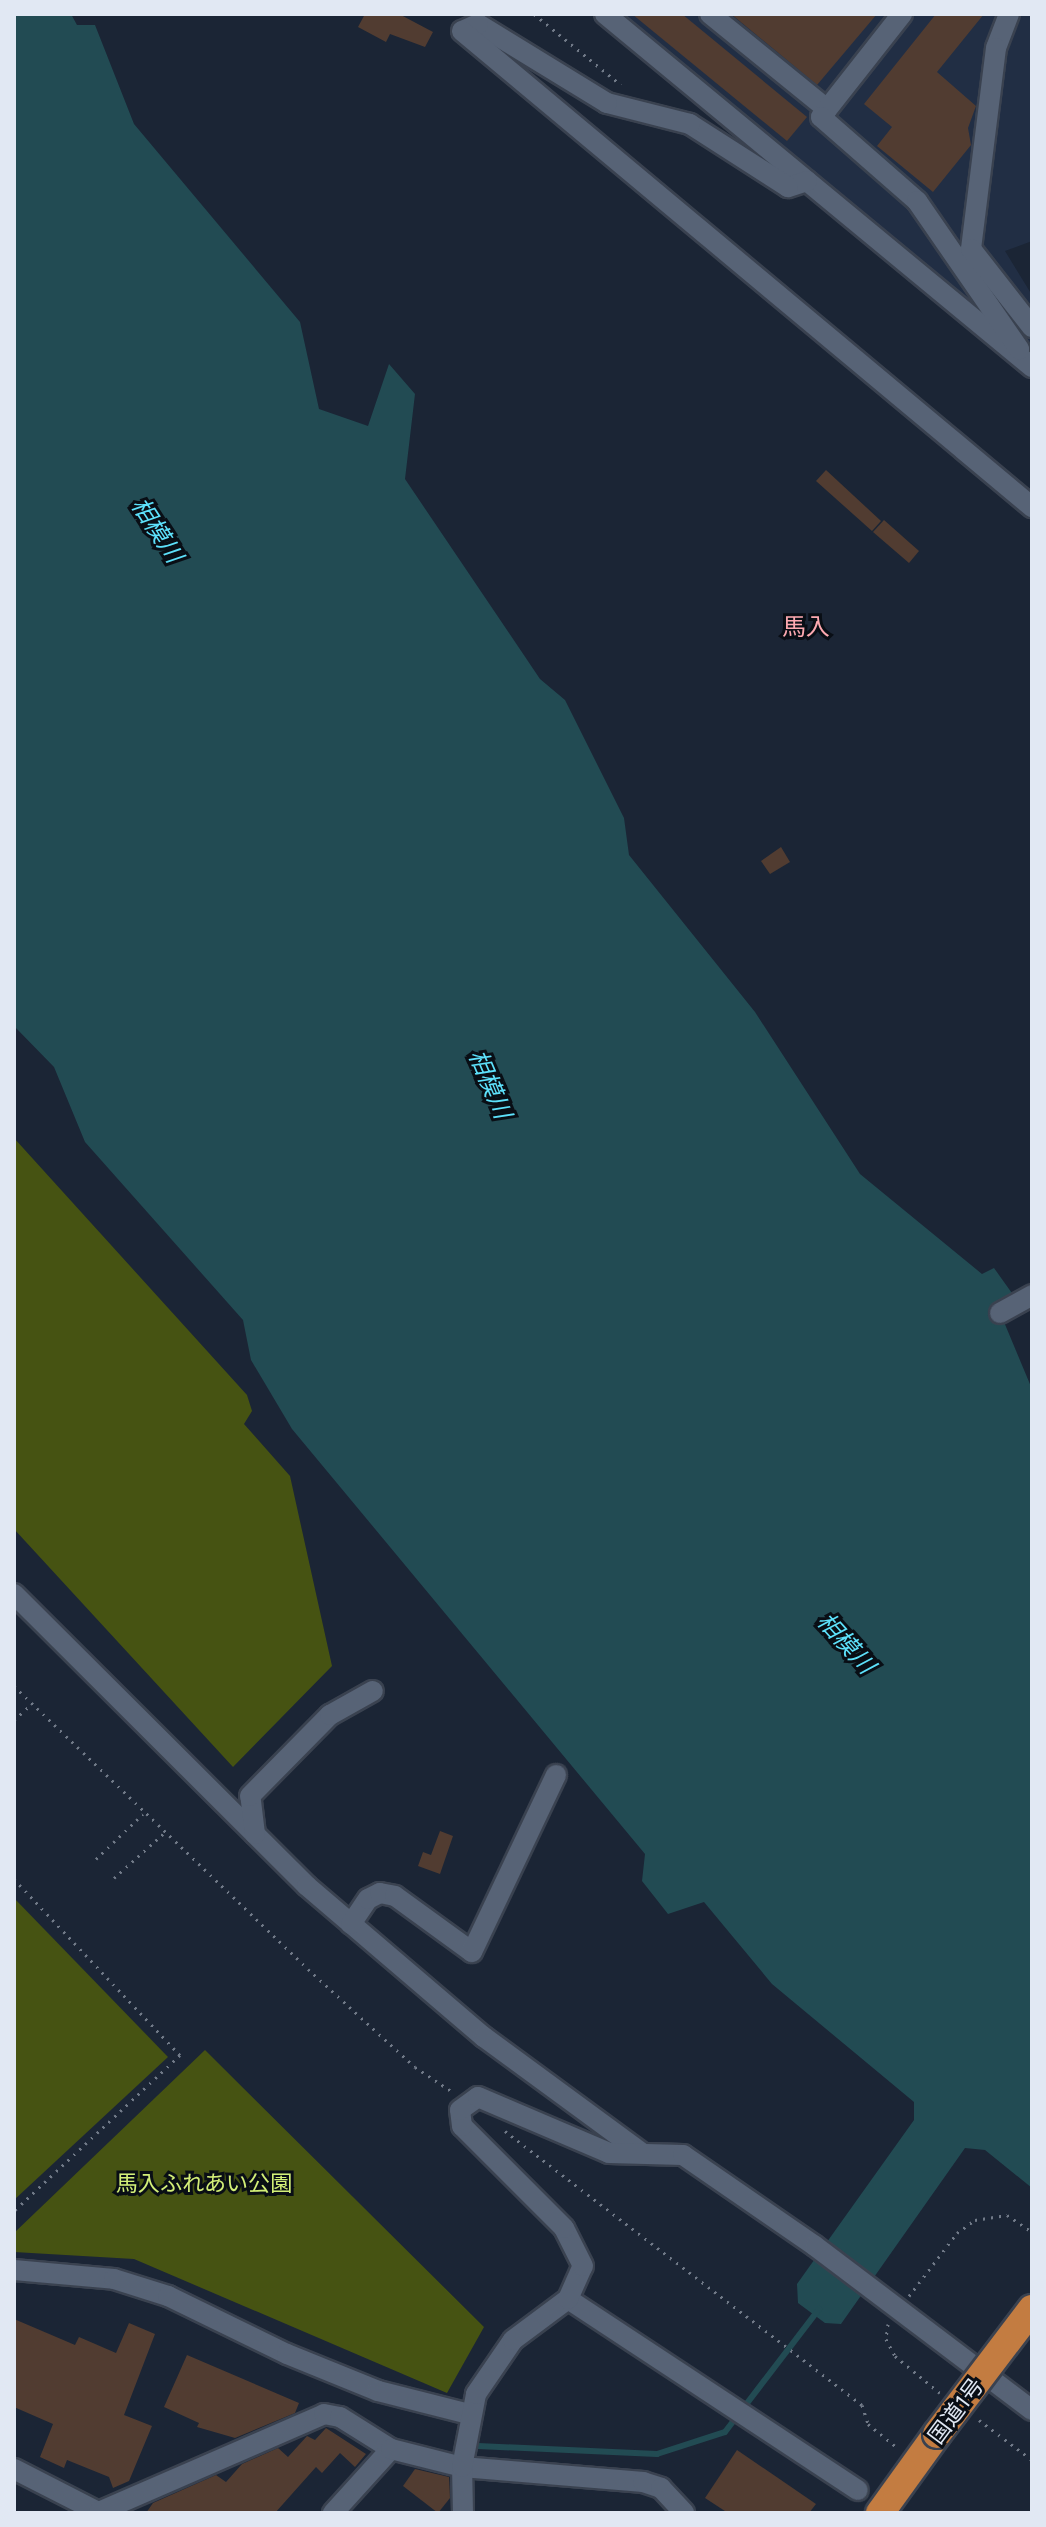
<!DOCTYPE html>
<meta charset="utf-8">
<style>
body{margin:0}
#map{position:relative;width:1046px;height:2527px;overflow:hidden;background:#1b2535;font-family:Figtree,"Noto Sans JP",sans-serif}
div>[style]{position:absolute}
.built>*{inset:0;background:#212e44}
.green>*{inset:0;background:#465312}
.water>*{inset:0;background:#224b53}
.stream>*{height:6px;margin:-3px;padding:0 3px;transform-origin:3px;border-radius:3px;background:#224b53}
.building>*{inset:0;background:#513c31}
.path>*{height:3px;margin-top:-1.5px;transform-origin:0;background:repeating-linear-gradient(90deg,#717a88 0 2px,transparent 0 8px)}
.roads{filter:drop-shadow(2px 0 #3a4250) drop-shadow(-2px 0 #3a4250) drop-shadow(0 2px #3a4250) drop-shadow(0 -2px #3a4250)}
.minor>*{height:20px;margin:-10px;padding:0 10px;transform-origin:10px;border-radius:10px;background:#576376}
.highway>*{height:28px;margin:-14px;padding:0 14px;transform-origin:14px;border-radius:14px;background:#c37c41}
.bridges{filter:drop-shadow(2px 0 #3a4250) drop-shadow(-2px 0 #3a4250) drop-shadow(0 2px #3a4250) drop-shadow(0 -2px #3a4250)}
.highway-bridge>*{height:28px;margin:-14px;padding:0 14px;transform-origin:14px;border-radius:14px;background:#c37c41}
span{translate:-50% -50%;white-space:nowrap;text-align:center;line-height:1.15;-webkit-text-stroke:6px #090e15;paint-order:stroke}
.park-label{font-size:22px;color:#d3ef78}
.street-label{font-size:22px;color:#e1e8f3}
.water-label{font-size:24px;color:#5de1fb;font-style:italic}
.neighbourhood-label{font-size:24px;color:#fda9b1}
.frame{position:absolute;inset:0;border:16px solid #e1e8f3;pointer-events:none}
</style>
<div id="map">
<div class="built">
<i style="clip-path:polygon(622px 14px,1032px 14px,1032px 241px,1005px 251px,1032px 295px,1032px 353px)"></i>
</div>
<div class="green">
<i style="clip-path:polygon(14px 1138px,247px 1395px,252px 1411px,244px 1424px,290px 1476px,332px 1666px,233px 1767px,14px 1529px)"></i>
<i style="clip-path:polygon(14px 1898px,168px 2057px,14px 2200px)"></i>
<i style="clip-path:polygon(205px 2050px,484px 2327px,447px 2393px,134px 2259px,14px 2252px,14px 2233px)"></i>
</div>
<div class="water">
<i style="clip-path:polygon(14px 14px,71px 14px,77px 25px,95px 25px,134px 124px,300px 322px,319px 409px,368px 426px,389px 364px,415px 394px,405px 479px,540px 679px,565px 700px,624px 818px,629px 855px,755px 1012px,860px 1174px,982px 1274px,994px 1268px,1014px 1296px,999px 1310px,1032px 1389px,1032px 2188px,985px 2150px,965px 2148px,841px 2324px,825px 2323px,798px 2303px,797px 2284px,914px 2120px,914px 2102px,772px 1984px,704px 1902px,668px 1914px,642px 1881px,645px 1854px,292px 1429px,251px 1360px,243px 1320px,85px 1142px,54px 1067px,14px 1026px)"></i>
</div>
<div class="stream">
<i style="left:478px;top:2446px;width:179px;rotate:2.6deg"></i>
<i style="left:657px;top:2454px;width:71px;rotate:-17.9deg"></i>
<i style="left:725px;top:2432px;width:155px;rotate:-52.6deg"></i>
</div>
<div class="building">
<i style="clip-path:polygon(365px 14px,399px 14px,433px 32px,425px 47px,390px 34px,386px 42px,358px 27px)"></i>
<i style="clip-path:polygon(632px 14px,682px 14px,807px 117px,787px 141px)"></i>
<i style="clip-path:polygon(731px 14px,877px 14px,817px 85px)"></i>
<i style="clip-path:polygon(936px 14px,984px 14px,937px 72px,976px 106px,968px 128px,971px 145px,933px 192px,877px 146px,892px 127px,864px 104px)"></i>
<i style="clip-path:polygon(826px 470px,881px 521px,872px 531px,816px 481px)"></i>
<i style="clip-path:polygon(884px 520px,919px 551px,909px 563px,873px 532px)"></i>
<i style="clip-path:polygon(781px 847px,790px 862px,770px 874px,761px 861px)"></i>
<i style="clip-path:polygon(440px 1831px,453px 1836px,440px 1874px,418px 1866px,423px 1852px,431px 1855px)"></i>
<i style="clip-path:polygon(14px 2319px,75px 2345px,79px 2337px,116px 2353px,129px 2323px,155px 2334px,124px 2415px,152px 2426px,129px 2481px,113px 2488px,109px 2477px,67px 2460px,64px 2468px,40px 2457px,53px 2424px,14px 2407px)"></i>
<i style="clip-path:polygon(187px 2355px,299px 2403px,295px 2413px,235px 2438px,197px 2427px,199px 2423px,164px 2407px)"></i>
<i style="clip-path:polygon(326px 2428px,366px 2454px,355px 2467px,340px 2453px,322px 2473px,316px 2467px,275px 2513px,146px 2513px,153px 2503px,216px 2475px,226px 2482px,242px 2464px,278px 2448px,288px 2457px,307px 2436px,315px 2440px)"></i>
<i style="clip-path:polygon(737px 2450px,816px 2504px,809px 2513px,728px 2513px,705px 2498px)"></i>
<i style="clip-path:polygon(415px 2469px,449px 2477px,450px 2498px,438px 2513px,403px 2486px)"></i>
</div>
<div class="path">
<i style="left:534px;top:14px;width:112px;rotate:39.2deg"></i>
<i style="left:14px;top:1686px;width:408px;rotate:43.9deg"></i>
<i style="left:308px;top:1969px;width:145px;rotate:42.5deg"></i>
<i style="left:415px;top:2067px;width:47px;rotate:33.7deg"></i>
<i style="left:14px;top:1720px;width:24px;rotate:-42deg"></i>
<i style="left:96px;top:1859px;width:65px;rotate:-43.8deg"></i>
<i style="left:114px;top:1878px;width:66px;rotate:-41.9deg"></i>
<i style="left:14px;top:1879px;width:242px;rotate:46.7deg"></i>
<i style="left:180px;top:2055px;width:228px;rotate:136.8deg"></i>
<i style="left:505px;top:2131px;width:450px;rotate:37.5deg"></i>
<i style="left:862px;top:2405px;width:20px;rotate:72deg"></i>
<i style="left:868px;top:2424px;width:38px;rotate:39deg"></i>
<i style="left:909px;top:2296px;width:79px;rotate:-52.7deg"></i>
<i style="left:957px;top:2233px;width:22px;rotate:-36deg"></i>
<i style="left:975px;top:2220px;width:32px;rotate:-9deg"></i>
<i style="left:1007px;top:2215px;width:30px;rotate:34deg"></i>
<i style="left:888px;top:2324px;width:15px;rotate:98deg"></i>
<i style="left:886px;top:2339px;width:19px;rotate:62deg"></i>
<i style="left:895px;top:2356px;width:58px;rotate:39.4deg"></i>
<i style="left:979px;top:2420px;width:66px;rotate:37deg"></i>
</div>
<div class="roads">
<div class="minor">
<i style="left:605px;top:14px;width:554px;rotate:39.58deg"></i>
<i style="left:710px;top:14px;width:151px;rotate:39.1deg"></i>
<i style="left:902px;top:14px;width:131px;rotate:128.2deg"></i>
<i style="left:821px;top:117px;width:128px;rotate:41.2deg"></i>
<i style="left:917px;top:201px;width:180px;rotate:55.4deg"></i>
<i style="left:1009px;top:14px;width:36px;rotate:111deg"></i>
<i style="left:996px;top:48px;width:203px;rotate:97.1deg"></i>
<i style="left:971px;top:249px;width:99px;rotate:52deg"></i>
<i style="left:807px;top:181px;width:20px;rotate:162deg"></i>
<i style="left:788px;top:187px;width:117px;rotate:-147.3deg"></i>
<i style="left:690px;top:124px;width:86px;rotate:-165.8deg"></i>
<i style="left:607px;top:103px;width:151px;rotate:-148.5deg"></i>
<i style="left:478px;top:24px;width:17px;rotate:156deg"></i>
<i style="left:462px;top:31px;width:743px;rotate:39.86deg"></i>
<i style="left:1000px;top:1313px;width:37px;rotate:-29deg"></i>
<i style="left:14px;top:1594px;width:414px;rotate:44.9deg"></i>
<i style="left:307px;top:1886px;width:233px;rotate:40.5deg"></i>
<i style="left:484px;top:2037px;width:197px;rotate:36.3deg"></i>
<i style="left:255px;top:1834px;width:38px;rotate:-97deg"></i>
<i style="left:250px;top:1796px;width:114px;rotate:-45.4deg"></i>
<i style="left:330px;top:1715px;width:49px;rotate:-29.2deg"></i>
<i style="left:351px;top:1924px;width:30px;rotate:-56deg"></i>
<i style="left:368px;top:1899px;width:13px;rotate:-27deg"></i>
<i style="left:380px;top:1893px;width:15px;rotate:11deg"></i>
<i style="left:395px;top:1896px;width:95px;rotate:36deg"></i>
<i style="left:472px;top:1952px;width:196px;rotate:-64.6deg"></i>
<i style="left:14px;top:2270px;width:100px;rotate:5.1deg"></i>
<i style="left:114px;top:2279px;width:57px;rotate:17.5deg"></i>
<i style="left:168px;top:2296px;width:132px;rotate:26deg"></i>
<i style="left:287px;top:2354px;width:98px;rotate:22.1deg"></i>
<i style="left:378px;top:2391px;width:94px;rotate:14.2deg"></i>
<i style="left:568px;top:2299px;width:347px;rotate:33.4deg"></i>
<i style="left:14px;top:2469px;width:97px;rotate:27.1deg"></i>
<i style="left:99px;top:2512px;width:245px;rotate:-23.5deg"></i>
<i style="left:324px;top:2414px;width:16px;rotate:11deg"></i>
<i style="left:340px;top:2417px;width:60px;rotate:32.1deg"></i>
<i style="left:333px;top:2513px;width:86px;rotate:-47.8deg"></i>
<i style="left:391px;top:2449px;width:73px;rotate:14.2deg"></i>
<i style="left:462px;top:2467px;width:182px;rotate:4.7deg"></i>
<i style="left:643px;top:2482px;width:19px;rotate:18deg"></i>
<i style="left:661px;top:2488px;width:34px;rotate:47deg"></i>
<i style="left:463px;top:2513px;width:46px;rotate:-91.2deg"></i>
<i style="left:462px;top:2467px;width:74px;rotate:-79.1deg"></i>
<i style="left:476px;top:2394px;width:65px;rotate:-55.6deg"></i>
<i style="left:513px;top:2340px;width:69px;rotate:-36.7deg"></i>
<i style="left:568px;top:2299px;width:36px;rotate:-66deg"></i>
<i style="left:583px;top:2266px;width:42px;rotate:-116.6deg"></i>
<i style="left:564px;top:2228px;width:144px;rotate:-135deg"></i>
<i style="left:462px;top:2126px;width:16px;rotate:-97deg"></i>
<i style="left:460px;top:2110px;width:22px;rotate:-36deg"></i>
<i style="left:478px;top:2097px;width:142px;rotate:23.1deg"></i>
<i style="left:609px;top:2153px;width:74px;rotate:1.5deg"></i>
<i style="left:683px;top:2155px;width:160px;rotate:34.6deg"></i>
<i style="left:815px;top:2246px;width:272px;rotate:37.1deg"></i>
</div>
<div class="highway">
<i style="left:880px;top:2513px;width:97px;rotate:-54.2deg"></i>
</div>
</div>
<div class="bridges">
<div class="highway-bridge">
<i style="left:937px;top:2434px;width:157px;rotate:-52.8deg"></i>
</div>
</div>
<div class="park-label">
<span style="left:204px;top:2184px">馬入ふれあい公園</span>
</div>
<div class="street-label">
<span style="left:956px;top:2411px;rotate:-53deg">国道1号</span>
</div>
<div class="water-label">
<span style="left:157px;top:530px;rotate:57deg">相模川</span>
<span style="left:490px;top:1084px;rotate:67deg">相模川</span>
<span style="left:846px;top:1643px;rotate:48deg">相模川</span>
</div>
<div class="neighbourhood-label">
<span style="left:806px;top:627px">馬入</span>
</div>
<div class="frame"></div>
</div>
